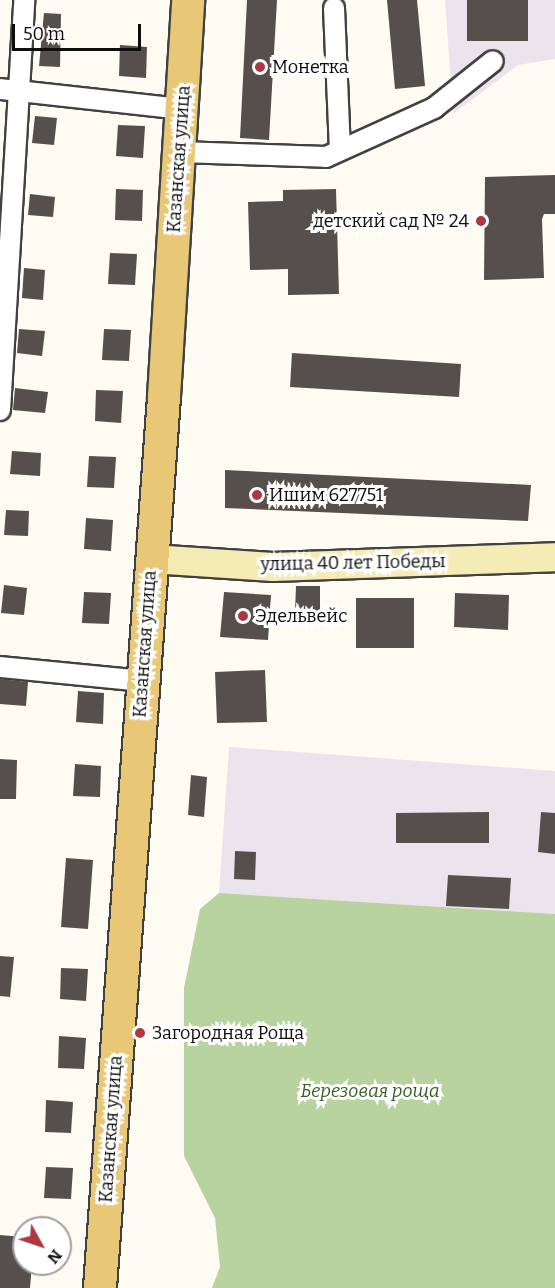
<!DOCTYPE html>
<meta charset="utf-8">
<style>
body{margin:0}
#map{position:relative;width:555px;height:1288px;overflow:hidden;background:#fdfbf2;font-family:Bitter,serif}
div>[style]{position:absolute}
.industrial>*{inset:0;background:#ebe4ec}
.forest>*{inset:0;background:#b9d3a0}
.building>*{inset:0;background:#564f4c}
.roads{filter:drop-shadow(2px 0 #414141) drop-shadow(-2px 0 #414141) drop-shadow(0 2px #414141) drop-shadow(0 -2px #414141)}
.street>*{height:20px;margin:-10px;padding:0 10px;transform-origin:10px;border-radius:10px;background:#fff}
.secondary>*{height:28px;margin:-14px;padding:0 14px;transform-origin:14px;border-radius:14px;background:#f5ecb5}
.primary>*{height:32px;margin:-16px;padding:0 16px;transform-origin:16px;border-radius:16px;background:#e8c877}
.dots>*{width:16px;height:16px;translate:-50% -50%;box-sizing:border-box;border:3px solid #fff;border-radius:50%}
span{translate:-50% -50%;white-space:nowrap;text-align:center;line-height:1.15;-webkit-text-stroke:6px #fff;paint-order:stroke}
.poi-label{font-size:18px;color:#0e0e0e}
.left{translate:0 -50%;text-align:left}
.right{translate:-100% -50%;text-align:right}
.street-label{font-size:18px;color:#0e0e0e}
.park-label{font-size:18px;color:#345e26;font-style:italic}
.north{position:absolute;left:12px;top:1216px;width:60px;height:60px;box-sizing:border-box;background:#fff;border:2px solid #9f9f9f;border-radius:50%;rotate:130deg;font-size:16px;font-weight:700;line-height:24px;text-align:center;color:#0e0e0e}
.north::after{content:'';display:block;margin:auto;width:21px;height:27px;background:#ae3741;clip-path:polygon(50% 0,100% 100%,50% 72%,0 100%)}
.scale{position:absolute;left:12px;top:24px;width:129px;height:27px;box-sizing:border-box;border:3px solid #0e0e0e;border-top:0;padding-left:8px;font-size:18px;line-height:21px;white-space:nowrap;color:#0e0e0e;-webkit-text-stroke:4px #fff;paint-order:stroke}
</style>
<div id="map">
<div class="industrial">
<i style="clip-path:polygon(445px 0,555px 0,555px 59px,518px 65px,453px 114px)"></i>
<i style="clip-path:polygon(229px 747px,555px 771px,555px 914px,219px 893px)"></i>
</div>
<div class="forest">
<i style="clip-path:polygon(219px 893px,555px 914px,555px 1288px,212px 1288px,220px 1267px,215px 1218px,184px 1156px,184px 988px,200px 909px)"></i>
</div>
<div class="building">
<i style="clip-path:polygon(247px 0,277px 0,269px 140px,240px 138px)"></i>
<i style="clip-path:polygon(387px 0,417px 0,425px 86px,395px 89px)"></i>
<i style="clip-path:polygon(467px 0,528px 0,528px 41px,467px 41px)"></i>
<i style="clip-path:polygon(44px 13px,61px 14px,60px 67px,39px 66px)"></i>
<i style="clip-path:polygon(120px 45px,147px 47px,146px 78px,119px 76px)"></i>
<i style="clip-path:polygon(35px 116px,57px 118px,54px 145px,32px 143px)"></i>
<i style="clip-path:polygon(118px 125px,145px 126px,143px 158px,116px 156px)"></i>
<i style="clip-path:polygon(555px 175px,555px 214px,544px 214px,542px 219px,544px 278px,484px 280px,485px 177px)"></i>
<i style="clip-path:polygon(116px 189px,143px 190px,142px 221px,115px 220px)"></i>
<i style="clip-path:polygon(336px 189px,339px 294px,288px 295px,288px 269px,250px 270px,248px 202px,283px 201px,283px 190px)"></i>
<i style="clip-path:polygon(30px 194px,55px 197px,53px 217px,28px 215px)"></i>
<i style="clip-path:polygon(110px 253px,137px 254px,135px 285px,108px 284px)"></i>
<i style="clip-path:polygon(24px 268px,45px 270px,43px 300px,22px 298px)"></i>
<i style="clip-path:polygon(19px 329px,45px 331px,42px 356px,17px 353px)"></i>
<i style="clip-path:polygon(104px 329px,131px 330px,129px 361px,102px 360px)"></i>
<i style="clip-path:polygon(292px 353px,461px 364px,459px 397px,290px 387px)"></i>
<i style="clip-path:polygon(15px 388px,48px 392px,45px 413px,13px 410px)"></i>
<i style="clip-path:polygon(96px 390px,123px 391px,121px 423px,95px 421px)"></i>
<i style="clip-path:polygon(12px 451px,41px 453px,40px 476px,10px 474px)"></i>
<i style="clip-path:polygon(89px 456px,116px 457px,114px 488px,87px 487px)"></i>
<i style="clip-path:polygon(225px 470px,531px 485px,528px 521px,225px 508px)"></i>
<i style="clip-path:polygon(6px 510px,29px 511px,28px 536px,4px 535px)"></i>
<i style="clip-path:polygon(86px 518px,113px 520px,111px 551px,84px 549px)"></i>
<i style="clip-path:polygon(4px 585px,27px 588px,24px 615px,1px 613px)"></i>
<i style="clip-path:polygon(296px 586px,320px 586px,320px 613px,295px 612px)"></i>
<i style="clip-path:polygon(84px 592px,111px 593px,109px 624px,82px 623px)"></i>
<i style="clip-path:polygon(224px 592px,271px 595px,268px 640px,220px 637px)"></i>
<i style="clip-path:polygon(455px 593px,509px 595px,508px 630px,454px 627px)"></i>
<i style="clip-path:polygon(356px 598px,414px 598px,414px 648px,356px 648px)"></i>
<i style="clip-path:polygon(265px 670px,267px 722px,217px 723px,215px 672px)"></i>
<i style="clip-path:polygon(0 679px,28px 682px,26px 706px,0 704px)"></i>
<i style="clip-path:polygon(78px 691px,104px 693px,103px 724px,76px 722px)"></i>
<i style="clip-path:polygon(0 759px,17px 760px,16px 799px,0 799px)"></i>
<i style="clip-path:polygon(75px 764px,101px 766px,100px 797px,73px 796px)"></i>
<i style="clip-path:polygon(191px 775px,207px 777px,204px 817px,188px 815px)"></i>
<i style="clip-path:polygon(489px 812px,489px 843px,396px 843px,396px 813px)"></i>
<i style="clip-path:polygon(541px 812px,555px 813px,555px 854px,538px 852px)"></i>
<i style="clip-path:polygon(235px 851px,256px 852px,255px 880px,234px 879px)"></i>
<i style="clip-path:polygon(66px 858px,93px 860px,88px 929px,61px 927px)"></i>
<i style="clip-path:polygon(448px 875px,511px 878px,509px 909px,446px 906px)"></i>
<i style="clip-path:polygon(0 956px,14px 957px,10px 997px,0 996px)"></i>
<i style="clip-path:polygon(61px 968px,88px 969px,86px 1001px,60px 999px)"></i>
<i style="clip-path:polygon(59px 1036px,86px 1038px,84px 1069px,58px 1068px)"></i>
<i style="clip-path:polygon(46px 1100px,73px 1102px,71px 1133px,45px 1132px)"></i>
<i style="clip-path:polygon(46px 1167px,73px 1168px,71px 1199px,44px 1198px)"></i>
<i style="clip-path:polygon(0 1235px,24px 1237px,24px 1264px,32px 1264px,30px 1288px,0 1288px)"></i>
</div>
<div class="roads">
<div class="street">
<i style="left:334px;top:8px;width:142px;rotate:87.6deg"></i>
<i style="left:0;top:89px;width:183px;rotate:6.3deg"></i>
<i style="left:179px;top:152px;width:147px;rotate:1.9deg"></i>
<i style="left:326px;top:157px;width:119px;rotate:-24.4deg"></i>
<i style="left:434px;top:108px;width:75px;rotate:-38.5deg"></i>
<i style="left:0;top:410px;width:411px;rotate:-86.6deg"></i>
<i style="left:0;top:667px;width:144px;rotate:5.6deg"></i>
</div>
<div class="secondary">
<i style="left:151px;top:559px;width:122px;rotate:3.8deg"></i>
<i style="left:273px;top:567px;width:282px;rotate:-2deg"></i>
</div>
<div class="primary">
<i style="left:100px;top:1288px;width:893px;rotate:-85.89deg"></i>
<i style="left:164px;top:397px;width:398px;rotate:-86.5deg"></i>
</div>
</div>
<div class="dots">
<i style="left:260px;top:67px;background:#ae3741"></i>
<i style="left:481px;top:221px;background:#ae3741"></i>
<i style="left:257px;top:495px;background:#ae3741"></i>
<i style="left:243px;top:616px;background:#ae3741"></i>
<i style="left:140px;top:1033px;background:#ae3741"></i>
</div>
<div class="poi-label">
<span class="left" style="left:272px;top:67px">Монетка</span>
<span class="right" style="left:469px;top:221px">детский сад № 24</span>
<span class="left" style="left:269px;top:495px">Ишим 627751</span>
<span class="left" style="left:255px;top:616px">Эдельвейс</span>
<span class="left" style="left:152px;top:1033px">Загородная Роща</span>
</div>
<div class="street-label">
<span style="left:179px;top:159px;rotate:-86deg">Казанская улица</span>
<span style="left:353px;top:563px;rotate:-1deg">улица 40 лет Победы</span>
<span style="left:145px;top:644px;rotate:-86deg">Казанская улица</span>
<span style="left:111px;top:1129px;rotate:-86deg">Казанская улица</span>
</div>
<div class="park-label">
<span style="left:370px;top:1091px">Березовая роща</span>
</div>
<div class="north">N</div>
<div class="scale">50 m</div>
</div>
